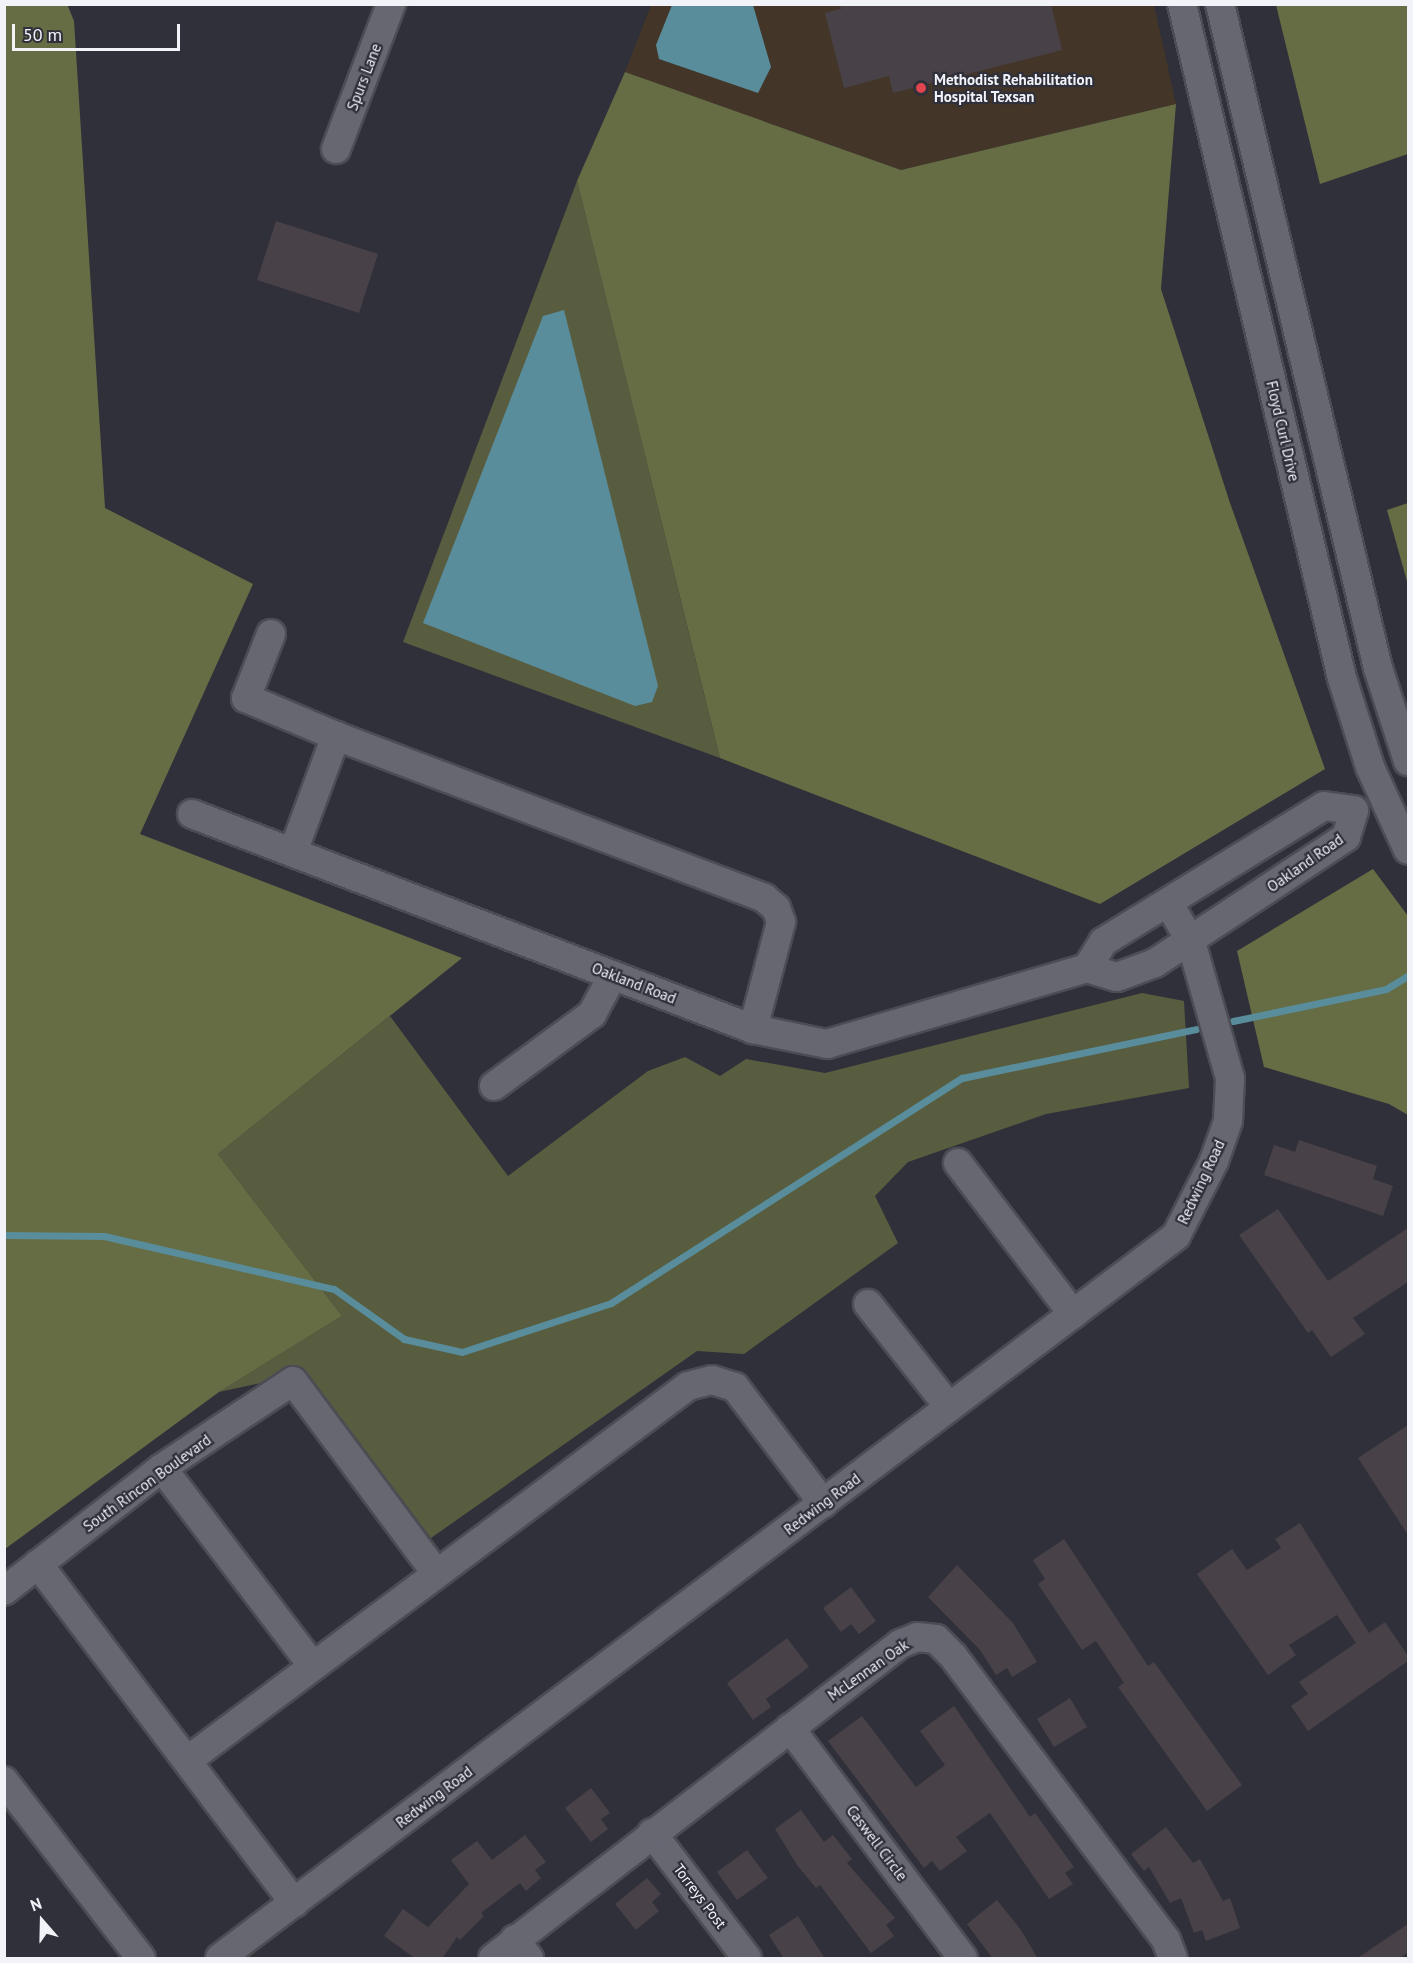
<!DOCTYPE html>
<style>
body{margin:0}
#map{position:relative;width:1413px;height:1963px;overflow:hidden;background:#2f3039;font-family:"PT Sans",sans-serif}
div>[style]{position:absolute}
.medical>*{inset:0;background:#433628}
.green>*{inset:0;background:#585d40}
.forest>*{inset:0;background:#666d45}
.water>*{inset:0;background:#598d9c}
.stream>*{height:7px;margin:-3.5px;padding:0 3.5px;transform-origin:3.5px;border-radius:3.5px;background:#598d9c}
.building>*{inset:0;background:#494148}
.roads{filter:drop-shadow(2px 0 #4c4d54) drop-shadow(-2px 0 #4c4d54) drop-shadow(0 2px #4c4d54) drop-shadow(0 -2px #4c4d54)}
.minor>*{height:28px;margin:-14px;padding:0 14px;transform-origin:14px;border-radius:14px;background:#666771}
.dots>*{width:16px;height:16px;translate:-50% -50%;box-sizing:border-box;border:3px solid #2f3039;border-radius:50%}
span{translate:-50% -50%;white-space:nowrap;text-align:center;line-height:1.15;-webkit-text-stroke:4.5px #2f3039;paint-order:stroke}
.street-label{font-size:15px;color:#f2f3f9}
.poi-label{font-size:15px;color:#f2f3f9;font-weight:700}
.left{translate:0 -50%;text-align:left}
.frame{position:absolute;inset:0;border:6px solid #f2f3f9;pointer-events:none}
.north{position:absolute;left:12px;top:1891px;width:60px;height:60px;-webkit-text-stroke:4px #2f3039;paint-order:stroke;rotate:340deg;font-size:16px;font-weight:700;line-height:24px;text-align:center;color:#f2f3f9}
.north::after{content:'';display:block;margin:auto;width:21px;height:27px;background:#f2f3f9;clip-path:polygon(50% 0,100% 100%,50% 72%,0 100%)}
.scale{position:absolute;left:12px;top:24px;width:168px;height:27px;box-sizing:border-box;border:3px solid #f2f3f9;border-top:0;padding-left:8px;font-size:18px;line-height:21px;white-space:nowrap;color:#f2f3f9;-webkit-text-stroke:4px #2f3039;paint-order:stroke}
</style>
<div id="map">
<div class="medical">
<i style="clip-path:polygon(651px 5px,1154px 5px,1176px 104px,901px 170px,625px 72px)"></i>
</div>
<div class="green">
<i style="clip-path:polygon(577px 181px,720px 758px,403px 642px)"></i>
<i style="clip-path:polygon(1142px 993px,1184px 1001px,1189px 1088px,1046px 1114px,908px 1162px,875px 1196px,898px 1243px,744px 1354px,697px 1351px,431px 1538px,307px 1373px,219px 1392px,342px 1316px,218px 1154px,390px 1016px,508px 1176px,648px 1071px,685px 1057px,720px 1076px,746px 1059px,825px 1073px)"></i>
</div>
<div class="forest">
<i style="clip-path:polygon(67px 4px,74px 21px,105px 508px,253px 584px,140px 834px,462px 958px,218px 1154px,342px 1316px,219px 1392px,5px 1549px,4px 5px)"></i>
<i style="clip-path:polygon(1276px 5px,1408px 5px,1408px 154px,1320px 184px)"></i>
<i style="clip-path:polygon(625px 72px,901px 170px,1176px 104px,1161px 289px,1230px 503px,1325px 769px,1100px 904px,720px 758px,577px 181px)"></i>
<i style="clip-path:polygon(1408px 503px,1408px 585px,1387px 510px)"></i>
<i style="clip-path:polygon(1373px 869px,1408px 916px,1408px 1115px,1389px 1104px,1264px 1067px,1237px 951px)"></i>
</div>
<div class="water">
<i style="clip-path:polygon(672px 5px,753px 5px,771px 67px,758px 93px,659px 59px,656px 45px)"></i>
<i style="clip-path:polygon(564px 310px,658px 686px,652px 702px,635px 706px,423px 623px,543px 316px)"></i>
</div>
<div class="stream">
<i style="left:1233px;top:1021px;width:156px;rotate:-11.8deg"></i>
<i style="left:1386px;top:989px;width:26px;rotate:-31deg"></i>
<i style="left:4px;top:1235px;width:100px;rotate:0.6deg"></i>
<i style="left:104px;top:1236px;width:236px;rotate:13deg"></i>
<i style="left:334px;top:1289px;width:86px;rotate:35.5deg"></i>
<i style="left:404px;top:1339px;width:59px;rotate:12.6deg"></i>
<i style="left:462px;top:1352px;width:157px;rotate:-18.2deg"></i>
<i style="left:611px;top:1303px;width:417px;rotate:-32.7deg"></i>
<i style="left:962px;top:1078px;width:239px;rotate:-11.8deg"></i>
</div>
<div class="building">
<i style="clip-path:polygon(840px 4px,1051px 4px,1062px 50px,893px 93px,889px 76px,844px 88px,825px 13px,841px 9px)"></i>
<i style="clip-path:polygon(276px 221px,378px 254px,359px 313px,257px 280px)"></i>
<i style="clip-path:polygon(1299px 1140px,1377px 1166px,1373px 1179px,1393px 1186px,1383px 1216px,1264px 1175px,1274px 1145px,1295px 1152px)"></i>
<i style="clip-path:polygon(1278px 1209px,1328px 1281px,1408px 1228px,1408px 1282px,1353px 1318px,1365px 1334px,1331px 1357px,1312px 1330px,1308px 1333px,1239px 1235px)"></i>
<i style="clip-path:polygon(1408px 1425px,1408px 1535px,1358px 1458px)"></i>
<i style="clip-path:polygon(1300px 1523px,1369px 1633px,1385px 1622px,1408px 1656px,1408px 1661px,1308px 1731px,1291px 1706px,1308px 1694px,1299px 1682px,1356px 1643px,1337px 1615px,1289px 1645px,1296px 1655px,1268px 1675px,1197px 1574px,1232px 1549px,1247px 1570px,1281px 1548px,1275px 1539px)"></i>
<i style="clip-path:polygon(1064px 1539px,1148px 1666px,1154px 1662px,1242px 1785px,1207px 1811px,1118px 1687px,1124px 1683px,1096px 1641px,1082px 1650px,1038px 1584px,1045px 1579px,1033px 1560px)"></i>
<i style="clip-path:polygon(957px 1565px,1013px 1623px,1037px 1662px,1012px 1677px,1007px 1668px,996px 1675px,980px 1650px,928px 1597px)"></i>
<i style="clip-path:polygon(851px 1587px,876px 1621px,859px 1634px,851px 1624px,841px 1632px,823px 1608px)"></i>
<i style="clip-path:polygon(787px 1638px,809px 1667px,766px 1699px,771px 1707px,753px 1720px,727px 1683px)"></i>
<i style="clip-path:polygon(1070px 1698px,1087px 1727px,1054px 1747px,1037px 1719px)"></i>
<i style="clip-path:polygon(954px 1706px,1030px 1817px,1035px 1813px,1074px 1867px,1065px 1873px,1073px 1884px,1049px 1899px,990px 1813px,956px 1837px,967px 1851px,940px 1871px,932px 1861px,924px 1868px,828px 1741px,862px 1716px,916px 1787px,945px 1765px,920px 1731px)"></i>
<i style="clip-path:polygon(591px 1788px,610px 1813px,601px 1819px,608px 1829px,591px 1842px,565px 1808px)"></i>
<i style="clip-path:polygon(801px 1810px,824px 1842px,833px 1835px,852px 1859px,847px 1863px,895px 1918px,886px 1925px,894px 1936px,871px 1953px,820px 1885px,816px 1888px,797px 1865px,775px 1829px)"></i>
<i style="clip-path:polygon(1166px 1827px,1193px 1863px,1200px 1859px,1223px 1901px,1230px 1898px,1240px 1928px,1206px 1941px,1202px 1930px,1194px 1933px,1181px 1898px,1170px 1903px,1149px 1867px,1144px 1871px,1131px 1854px)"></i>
<i style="clip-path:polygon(525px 1835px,546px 1862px,535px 1870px,541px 1878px,526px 1891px,520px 1883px,481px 1913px,484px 1916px,460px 1940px,457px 1937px,442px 1959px,416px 1959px,384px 1936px,403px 1909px,428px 1927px,469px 1884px,451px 1860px,477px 1841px,492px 1860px)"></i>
<i style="clip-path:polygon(747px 1850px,768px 1878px,737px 1900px,717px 1872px)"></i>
<i style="clip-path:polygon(647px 1878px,661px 1894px,652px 1902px,659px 1911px,636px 1930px,615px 1904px)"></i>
<i style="clip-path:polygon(997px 1900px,1021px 1930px,1038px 1959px,993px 1959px,967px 1924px)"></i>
<i style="clip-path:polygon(798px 1916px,825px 1959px,784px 1959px,769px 1935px)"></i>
<i style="clip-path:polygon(1408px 1924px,1408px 1952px,1399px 1959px,1356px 1959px)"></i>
</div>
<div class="roads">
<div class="minor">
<i style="left:1182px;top:4px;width:693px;rotate:76.65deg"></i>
<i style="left:1342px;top:678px;width:93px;rotate:72.5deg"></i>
<i style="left:1370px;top:767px;width:91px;rotate:65.4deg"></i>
<i style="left:1220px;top:4px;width:683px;rotate:76.62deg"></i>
<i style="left:1378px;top:668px;width:98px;rotate:72.1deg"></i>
<i style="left:336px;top:149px;width:155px;rotate:-69.2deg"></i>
<i style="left:271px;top:634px;width:69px;rotate:111.3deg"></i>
<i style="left:246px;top:698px;width:98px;rotate:22.9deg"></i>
<i style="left:192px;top:814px;width:601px;rotate:20.97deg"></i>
<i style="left:753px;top:1029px;width:76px;rotate:11.5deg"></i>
<i style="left:827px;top:1044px;width:271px;rotate:-16.3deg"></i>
<i style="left:1087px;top:968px;width:31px;rotate:17deg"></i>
<i style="left:1117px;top:977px;width:40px;rotate:-20.2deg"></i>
<i style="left:1155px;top:963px;width:229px;rotate:-33.4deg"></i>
<i style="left:1346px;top:837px;width:28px;rotate:-73deg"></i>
<i style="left:293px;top:852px;width:124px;rotate:-69.7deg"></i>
<i style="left:336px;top:736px;width:458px;rotate:20.7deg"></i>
<i style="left:764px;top:898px;width:16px;rotate:40deg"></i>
<i style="left:776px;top:908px;width:15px;rotate:70deg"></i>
<i style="left:781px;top:922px;width:111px;rotate:104.7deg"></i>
<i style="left:1087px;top:968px;width:31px;rotate:-58deg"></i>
<i style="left:1103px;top:942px;width:259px;rotate:-31.6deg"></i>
<i style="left:1324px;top:806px;width:30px;rotate:8deg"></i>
<i style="left:494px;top:1086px;width:122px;rotate:-36.3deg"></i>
<i style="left:592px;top:1014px;width:44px;rotate:-61.7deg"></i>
<i style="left:958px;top:1163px;width:190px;rotate:52.7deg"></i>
<i style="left:868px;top:1304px;width:131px;rotate:51.8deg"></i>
<i style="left:162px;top:1468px;width:248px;rotate:52.7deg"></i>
<i style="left:38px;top:1564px;width:425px;rotate:52.9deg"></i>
<i style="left:4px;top:1591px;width:200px;rotate:-37.9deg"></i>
<i style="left:162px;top:1468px;width:157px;rotate:-33.6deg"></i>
<i style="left:293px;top:1381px;width:239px;rotate:53.3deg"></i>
<i style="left:790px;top:1728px;width:288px;rotate:53.1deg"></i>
<i style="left:188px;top:1760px;width:624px;rotate:-36.8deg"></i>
<i style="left:688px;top:1386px;width:25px;rotate:-14deg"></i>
<i style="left:712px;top:1380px;width:24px;rotate:17deg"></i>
<i style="left:735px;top:1387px;width:146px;rotate:52.8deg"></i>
<i style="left:4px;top:1781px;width:224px;rotate:52.3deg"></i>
<i style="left:652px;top:1833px;width:157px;rotate:52.8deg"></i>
<i style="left:515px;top:1939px;width:24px;rotate:54deg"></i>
<i style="left:220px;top:1958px;width:1198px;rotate:-37.06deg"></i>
<i style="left:1176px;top:1236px;width:84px;rotate:-63.1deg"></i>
<i style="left:1214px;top:1161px;width:42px;rotate:-70.7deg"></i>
<i style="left:1228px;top:1121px;width:43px;rotate:-87.3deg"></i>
<i style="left:1230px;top:1078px;width:141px;rotate:-106deg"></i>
<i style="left:1191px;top:942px;width:46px;rotate:-119.9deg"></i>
<i style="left:493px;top:1958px;width:514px;rotate:-37.65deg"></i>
<i style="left:900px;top:1644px;width:18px;rotate:-22deg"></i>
<i style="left:917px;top:1637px;width:19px;rotate:6deg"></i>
<i style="left:936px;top:1639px;width:24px;rotate:45deg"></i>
<i style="left:953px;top:1656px;width:355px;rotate:53.1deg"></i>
<i style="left:1166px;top:1940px;width:19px;rotate:69deg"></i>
</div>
</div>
<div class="dots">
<i style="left:921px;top:88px;background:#e0444e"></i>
</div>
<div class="street-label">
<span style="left:364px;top:77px;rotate:-69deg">Spurs Lane</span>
<span style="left:1283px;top:431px;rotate:77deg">Floyd Curl Drive</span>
<span style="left:1305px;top:863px;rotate:-35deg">Oakland Road</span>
<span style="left:634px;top:983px;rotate:21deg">Oakland Road</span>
<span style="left:1201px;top:1182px;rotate:-65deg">Redwing Road</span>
<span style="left:147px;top:1483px;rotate:-36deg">South Rincon Boulevard</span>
<span style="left:822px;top:1504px;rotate:-37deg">Redwing Road</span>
<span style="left:868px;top:1670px;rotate:-35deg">McLennan Oak</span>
<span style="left:434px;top:1797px;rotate:-37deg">Redwing Road</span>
<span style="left:877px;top:1843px;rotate:53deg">Caswell Circle</span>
<span style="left:700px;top:1896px;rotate:53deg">Torreys Post</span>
</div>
<div class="poi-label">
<span class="left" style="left:934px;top:88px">Methodist Rehabilitation<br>Hospital Texsan</span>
</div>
<div class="frame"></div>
<div class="north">N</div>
<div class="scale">50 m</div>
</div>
